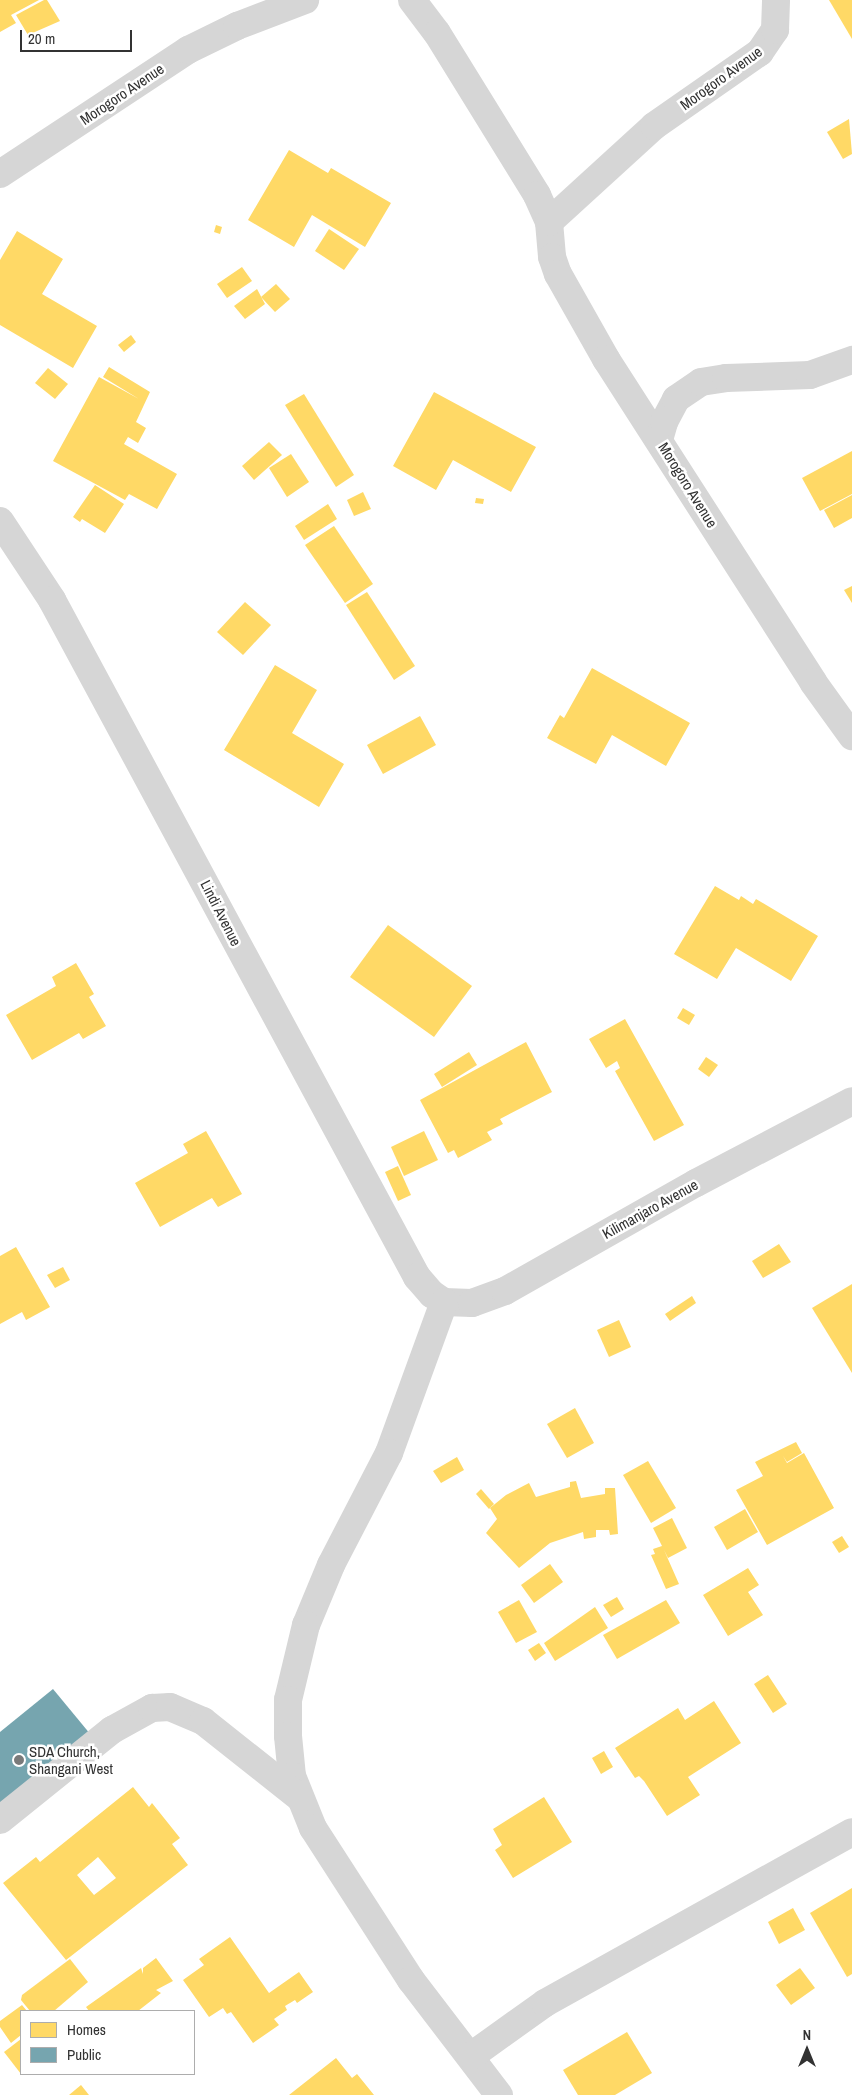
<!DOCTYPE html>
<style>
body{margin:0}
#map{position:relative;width:852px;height:2095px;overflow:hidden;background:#fff;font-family:"Archivo Narrow",sans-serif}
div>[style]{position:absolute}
.homes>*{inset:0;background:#ffd966}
.public>*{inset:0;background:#76a5af}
.minor>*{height:28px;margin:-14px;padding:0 14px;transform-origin:14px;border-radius:14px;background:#d6d6d6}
.dots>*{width:14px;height:14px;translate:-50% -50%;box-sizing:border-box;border:2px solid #fff;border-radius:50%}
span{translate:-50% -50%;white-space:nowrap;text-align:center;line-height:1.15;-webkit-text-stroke:5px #fff;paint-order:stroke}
.street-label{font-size:15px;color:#323232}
.poi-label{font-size:15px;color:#323232}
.left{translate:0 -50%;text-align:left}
.legend{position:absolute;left:20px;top:2010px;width:175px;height:65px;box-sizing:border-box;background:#fff;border:1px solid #adadad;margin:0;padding:6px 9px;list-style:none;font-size:15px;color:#323232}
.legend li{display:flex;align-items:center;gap:10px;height:25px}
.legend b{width:25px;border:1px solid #adadad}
.north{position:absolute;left:782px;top:2025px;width:50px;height:50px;-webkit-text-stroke:4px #fff;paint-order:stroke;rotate:0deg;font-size:14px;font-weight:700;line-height:20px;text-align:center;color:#323232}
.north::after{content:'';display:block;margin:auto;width:18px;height:22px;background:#323232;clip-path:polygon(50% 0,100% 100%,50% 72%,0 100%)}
.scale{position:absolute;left:20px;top:30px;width:112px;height:22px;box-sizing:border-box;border:2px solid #323232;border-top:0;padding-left:6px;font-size:15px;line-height:18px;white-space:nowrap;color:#323232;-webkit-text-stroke:4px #fff;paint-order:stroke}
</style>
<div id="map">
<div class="homes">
<i style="clip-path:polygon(0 0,39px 0,11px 15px,16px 23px,0 32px)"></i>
<i style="clip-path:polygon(44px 0,47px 0,60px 21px,28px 35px,16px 15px)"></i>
<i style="clip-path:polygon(829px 0,852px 0,852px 39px)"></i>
<i style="clip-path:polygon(849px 119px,852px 154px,843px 159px,827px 132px)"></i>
<i style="clip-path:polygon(289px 150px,328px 173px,331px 168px,391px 203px,365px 247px,312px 215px,294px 247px,248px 220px)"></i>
<i style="clip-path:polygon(216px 225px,222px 227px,220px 234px,214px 232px)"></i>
<i style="clip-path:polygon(329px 229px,359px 249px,344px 270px,315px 251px)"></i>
<i style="clip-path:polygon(17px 231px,63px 259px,42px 294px,97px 326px,73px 368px,0 325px,0 260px)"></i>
<i style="clip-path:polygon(242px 267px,252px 281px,227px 298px,217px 284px)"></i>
<i style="clip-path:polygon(276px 284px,290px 299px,275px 312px,261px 297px)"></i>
<i style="clip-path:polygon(257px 289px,265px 304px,245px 319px,234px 306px)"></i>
<i style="clip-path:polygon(131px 335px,136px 342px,124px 352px,118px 345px)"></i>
<i style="clip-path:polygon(109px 367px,150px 392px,136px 422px,146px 428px,138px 443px,128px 437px,124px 444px,177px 474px,157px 509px,129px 494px,125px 500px,53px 461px,99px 377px,139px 399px,103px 377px)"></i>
<i style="clip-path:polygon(48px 368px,68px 384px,55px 399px,35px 383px)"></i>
<i style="clip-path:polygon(434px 392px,536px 447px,511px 492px,453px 460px,436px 490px,393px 466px)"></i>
<i style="clip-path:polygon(304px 394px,354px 475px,336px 487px,285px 405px)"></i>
<i style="clip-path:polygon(269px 442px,282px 455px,254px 480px,242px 466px)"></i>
<i style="clip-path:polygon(852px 451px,852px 494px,820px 511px,802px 478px)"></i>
<i style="clip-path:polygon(291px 454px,309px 482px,287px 497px,269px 468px)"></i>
<i style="clip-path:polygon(95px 485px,124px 504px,105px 533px,82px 519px,80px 522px,73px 517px)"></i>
<i style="clip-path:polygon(363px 492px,371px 509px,354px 516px,347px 500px)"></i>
<i style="clip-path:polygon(852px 495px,852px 518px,834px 528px,824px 510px)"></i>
<i style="clip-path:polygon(476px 498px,484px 499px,483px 504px,475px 503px)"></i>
<i style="clip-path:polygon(328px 504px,337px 519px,304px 540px,295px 526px)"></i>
<i style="clip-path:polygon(334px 526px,373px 584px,345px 603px,305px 545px)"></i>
<i style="clip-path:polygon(852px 586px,852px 603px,844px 590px)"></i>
<i style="clip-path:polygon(367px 592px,415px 666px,394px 680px,346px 605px)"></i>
<i style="clip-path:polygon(245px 602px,271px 625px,243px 655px,217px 632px)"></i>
<i style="clip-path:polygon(275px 665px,317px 690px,292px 733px,344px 764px,319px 807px,224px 750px)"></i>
<i style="clip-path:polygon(592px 668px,690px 723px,666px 766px,612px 735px,596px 764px,547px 738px,560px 715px,564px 718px)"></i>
<i style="clip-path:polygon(420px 716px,436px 745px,383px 774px,367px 745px)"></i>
<i style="clip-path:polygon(715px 886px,739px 900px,741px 896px,753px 904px,756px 899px,818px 936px,791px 981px,736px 948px,717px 979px,674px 954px)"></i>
<i style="clip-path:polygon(388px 925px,472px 986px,434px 1037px,350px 977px)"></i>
<i style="clip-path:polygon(76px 963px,94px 994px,89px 997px,106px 1026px,83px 1039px,79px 1033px,32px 1060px,6px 1015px,56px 986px,52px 977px)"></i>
<i style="clip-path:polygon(683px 1008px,695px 1015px,689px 1025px,677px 1018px)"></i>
<i style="clip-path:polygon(625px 1019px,684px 1125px,654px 1141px,615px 1071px,620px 1068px,617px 1061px,606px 1068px,589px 1039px)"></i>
<i style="clip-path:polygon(526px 1042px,552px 1092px,500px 1119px,503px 1124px,487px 1132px,492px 1140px,458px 1158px,454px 1150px,448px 1153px,420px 1100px)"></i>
<i style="clip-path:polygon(469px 1052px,477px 1065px,442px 1087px,434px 1074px)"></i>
<i style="clip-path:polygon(706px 1057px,718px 1065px,709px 1077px,698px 1069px)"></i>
<i style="clip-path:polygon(206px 1131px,242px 1194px,218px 1207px,212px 1198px,160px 1227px,135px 1183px,188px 1153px,183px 1144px)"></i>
<i style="clip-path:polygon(424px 1131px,438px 1160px,404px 1176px,391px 1147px)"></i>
<i style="clip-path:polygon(398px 1166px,411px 1195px,398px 1201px,385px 1172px)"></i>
<i style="clip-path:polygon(779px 1244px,791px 1262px,763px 1278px,752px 1261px)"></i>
<i style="clip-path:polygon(16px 1247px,50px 1307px,26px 1320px,22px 1312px,0 1324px,0 1256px)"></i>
<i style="clip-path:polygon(63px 1267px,70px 1280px,55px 1288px,47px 1275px)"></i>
<i style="clip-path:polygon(852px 1284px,852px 1373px,812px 1308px)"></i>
<i style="clip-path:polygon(692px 1296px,696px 1303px,670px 1321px,665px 1314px)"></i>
<i style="clip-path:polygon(619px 1320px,631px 1347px,609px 1357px,597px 1330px)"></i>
<i style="clip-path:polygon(575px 1408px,594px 1443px,567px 1458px,547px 1424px)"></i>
<i style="clip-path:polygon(796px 1442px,802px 1453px,787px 1462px,783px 1456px,787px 1463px,804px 1453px,834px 1508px,767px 1545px,736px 1490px,763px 1476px,755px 1462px)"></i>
<i style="clip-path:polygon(457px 1457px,464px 1470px,441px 1483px,433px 1471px)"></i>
<i style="clip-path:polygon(648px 1461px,676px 1508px,651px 1523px,623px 1475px)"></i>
<i style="clip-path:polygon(576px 1481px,581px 1498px,605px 1494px,605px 1488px,615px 1488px,618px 1534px,610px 1535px,609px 1530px,596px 1530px,596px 1537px,584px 1539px,583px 1532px,550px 1543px,519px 1568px,486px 1533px,497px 1519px,490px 1508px,506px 1495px,529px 1483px,536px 1497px,570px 1487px,570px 1482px)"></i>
<i style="clip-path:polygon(481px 1489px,494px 1504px,489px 1509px,476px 1494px)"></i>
<i style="clip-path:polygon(745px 1509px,758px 1532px,727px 1550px,714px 1527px)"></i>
<i style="clip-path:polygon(672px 1518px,687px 1548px,668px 1558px,664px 1550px,679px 1584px,666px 1589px,651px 1555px,655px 1554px,653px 1549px,662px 1546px,653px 1528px)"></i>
<i style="clip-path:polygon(842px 1536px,849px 1547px,839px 1553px,832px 1542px)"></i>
<i style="clip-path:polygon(550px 1564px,563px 1582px,534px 1603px,521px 1585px)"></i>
<i style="clip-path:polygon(748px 1568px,759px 1585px,748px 1592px,763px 1615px,728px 1636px,703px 1595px)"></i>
<i style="clip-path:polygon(617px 1597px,624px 1609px,611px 1617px,603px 1605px)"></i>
<i style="clip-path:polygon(519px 1600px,537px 1632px,516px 1643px,498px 1612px)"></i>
<i style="clip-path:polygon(666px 1600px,680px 1623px,617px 1659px,603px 1635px)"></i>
<i style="clip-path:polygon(595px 1607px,608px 1628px,555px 1661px,544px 1643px)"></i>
<i style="clip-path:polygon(539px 1643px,546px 1653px,535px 1661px,528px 1650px)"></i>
<i style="clip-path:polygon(768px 1675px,787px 1704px,773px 1713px,754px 1684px)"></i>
<i style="clip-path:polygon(714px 1701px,741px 1743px,688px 1777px,700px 1795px,667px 1816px,644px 1781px,639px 1776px,635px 1778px,615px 1748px,678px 1708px,685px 1720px)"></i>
<i style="clip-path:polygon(604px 1751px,613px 1767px,601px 1774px,592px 1758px)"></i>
<i style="clip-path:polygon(evenodd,133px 1787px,149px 1807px,152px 1803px,180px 1838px,172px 1844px,188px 1865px,66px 1960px,3px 1883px,36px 1857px,40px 1862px,133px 1787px,98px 1857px,116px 1878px,94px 1895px,77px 1875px,98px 1857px)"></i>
<i style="clip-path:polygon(544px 1797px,572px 1842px,513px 1878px,495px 1850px,502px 1845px,493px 1829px)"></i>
<i style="clip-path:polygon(852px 1888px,852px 1974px,847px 1977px,810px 1913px)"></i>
<i style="clip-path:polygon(793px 1908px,805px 1930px,779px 1944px,768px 1922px)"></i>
<i style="clip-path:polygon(230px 1937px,269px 1993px,299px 1972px,313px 1992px,297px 2003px,295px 2000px,285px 2006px,287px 2010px,274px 2019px,279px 2025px,253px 2043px,231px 2012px,227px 2014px,223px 2008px,209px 2017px,183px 1980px,204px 1965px,199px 1959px)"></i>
<i style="clip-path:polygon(156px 1958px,173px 1981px,156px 1990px,161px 1993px,138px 2011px,89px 2011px,86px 2007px,141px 1968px,143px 1974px,143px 1968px)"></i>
<i style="clip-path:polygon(70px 1959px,88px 1982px,54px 2011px,30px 2011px,21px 2000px,22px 1995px)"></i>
<i style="clip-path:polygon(800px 1968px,815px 1988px,791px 2005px,776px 1985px)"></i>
<i style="clip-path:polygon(22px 2005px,27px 2011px,21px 2011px,21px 2035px,11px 2043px,0 2027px,0 2021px)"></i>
<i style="clip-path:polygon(627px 2032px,652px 2073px,615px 2095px,578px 2095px,563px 2070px)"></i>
<i style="clip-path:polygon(21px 2039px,21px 2074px,4px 2052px)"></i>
<i style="clip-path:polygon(336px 2058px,352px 2078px,357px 2074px,374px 2095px,289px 2095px)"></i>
<i style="clip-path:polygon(81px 2085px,89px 2095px,69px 2095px)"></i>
</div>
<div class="public">
<i style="clip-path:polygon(53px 1689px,91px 1735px,0 1809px,0 1732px)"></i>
</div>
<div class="minor">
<i style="left:412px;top:0;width:41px;rotate:52.9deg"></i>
<i style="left:437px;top:33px;width:190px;rotate:58.3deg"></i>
<i style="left:537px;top:195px;width:30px;rotate:66deg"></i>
<i style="left:549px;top:222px;width:35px;rotate:85deg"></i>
<i style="left:552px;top:257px;width:18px;rotate:71deg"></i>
<i style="left:558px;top:274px;width:98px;rotate:60.5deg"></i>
<i style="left:606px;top:359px;width:384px;rotate:57.3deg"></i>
<i style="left:813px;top:682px;width:67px;rotate:54.2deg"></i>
<i style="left:0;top:174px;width:225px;rotate:-33.4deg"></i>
<i style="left:188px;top:50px;width:55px;rotate:-26.1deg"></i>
<i style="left:237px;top:26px;width:73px;rotate:-20.9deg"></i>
<i style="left:549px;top:222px;width:142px;rotate:-42.4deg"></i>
<i style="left:654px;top:126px;width:129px;rotate:-34.9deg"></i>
<i style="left:760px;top:52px;width:27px;rotate:-56deg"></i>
<i style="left:775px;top:30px;width:30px;rotate:-88deg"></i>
<i style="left:659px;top:440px;width:19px;rotate:-74deg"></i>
<i style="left:664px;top:422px;width:26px;rotate:-62deg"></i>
<i style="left:676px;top:399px;width:30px;rotate:-34deg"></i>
<i style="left:701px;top:382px;width:25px;rotate:-9deg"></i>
<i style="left:726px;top:378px;width:84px;rotate:-2deg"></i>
<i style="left:810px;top:375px;width:45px;rotate:-19.7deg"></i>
<i style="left:0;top:521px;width:95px;rotate:56.6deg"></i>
<i style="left:52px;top:600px;width:769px;rotate:61.67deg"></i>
<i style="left:417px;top:1277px;width:23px;rotate:49deg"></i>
<i style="left:432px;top:1294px;width:14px;rotate:34deg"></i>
<i style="left:444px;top:1302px;width:28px;rotate:2deg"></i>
<i style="left:472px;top:1303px;width:35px;rotate:-20deg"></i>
<i style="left:505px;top:1291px;width:219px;rotate:-29.5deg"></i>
<i style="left:696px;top:1183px;width:176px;rotate:-27.7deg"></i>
<i style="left:444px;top:1302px;width:161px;rotate:110deg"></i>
<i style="left:389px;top:1453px;width:126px;rotate:117.4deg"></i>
<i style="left:331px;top:1565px;width:65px;rotate:112.6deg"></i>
<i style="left:306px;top:1625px;width:77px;rotate:103.5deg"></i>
<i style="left:288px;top:1700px;width:36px;rotate:90deg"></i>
<i style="left:288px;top:1736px;width:40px;rotate:84.3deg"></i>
<i style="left:292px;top:1776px;width:56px;rotate:68deg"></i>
<i style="left:313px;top:1828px;width:181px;rotate:57.2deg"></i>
<i style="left:411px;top:1980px;width:145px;rotate:52.6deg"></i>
<i style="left:0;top:1820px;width:144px;rotate:-38.8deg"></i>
<i style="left:112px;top:1730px;width:46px;rotate:-28.8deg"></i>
<i style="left:152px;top:1708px;width:18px;rotate:-3deg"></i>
<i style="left:170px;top:1707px;width:36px;rotate:23deg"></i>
<i style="left:203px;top:1721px;width:124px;rotate:38.4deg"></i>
<i style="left:471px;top:2056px;width:91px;rotate:-35.6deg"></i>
<i style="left:545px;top:2003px;width:351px;rotate:-29.1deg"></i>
</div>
<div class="dots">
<i style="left:19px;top:1760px;background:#7a7a7a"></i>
</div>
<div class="street-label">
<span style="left:721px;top:78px;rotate:-36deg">Morogoro Avenue</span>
<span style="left:122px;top:94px;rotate:-34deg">Morogoro Avenue</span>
<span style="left:688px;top:485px;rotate:58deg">Morogoro Avenue</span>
<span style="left:221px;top:913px;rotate:63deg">Lindi Avenue</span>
<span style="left:650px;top:1209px;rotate:-29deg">Kilimanjaro Avenue</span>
</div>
<div class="poi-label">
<span class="left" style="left:29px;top:1760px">SDA Church,<br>Shangani West</span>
</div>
<ul class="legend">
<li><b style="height:14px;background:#ffd966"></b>Homes</li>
<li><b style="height:14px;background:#76a5af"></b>Public</li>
</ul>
<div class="north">N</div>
<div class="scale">20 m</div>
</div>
